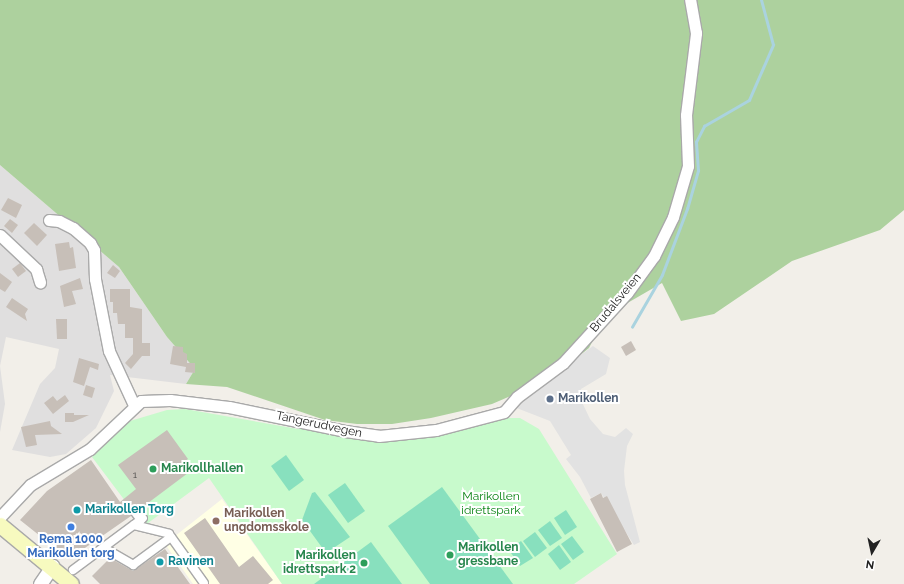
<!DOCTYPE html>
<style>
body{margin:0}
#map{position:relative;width:904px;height:584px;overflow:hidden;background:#f2efe9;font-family:Raleway,sans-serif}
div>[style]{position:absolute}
.residential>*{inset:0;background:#e0dfdf}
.education>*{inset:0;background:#ffffe5}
.forest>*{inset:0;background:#add19e}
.park>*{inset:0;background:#c8facc}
.pitch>*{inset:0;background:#88e0be}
.parking>*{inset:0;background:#e2e2e2}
.stream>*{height:2.5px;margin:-1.25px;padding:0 1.25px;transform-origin:1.25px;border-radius:1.25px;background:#aad3df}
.building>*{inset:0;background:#c7bfb8}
.roads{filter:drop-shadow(1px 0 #a9a9a9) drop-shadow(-1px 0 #a9a9a9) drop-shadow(0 1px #a9a9a9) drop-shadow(0 -1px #a9a9a9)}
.pedestrian>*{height:8px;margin:-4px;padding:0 4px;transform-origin:4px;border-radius:4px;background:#fff}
.minor>*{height:11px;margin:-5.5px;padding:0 5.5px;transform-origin:5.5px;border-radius:5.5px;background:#fff}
.tertiary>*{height:13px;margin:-6.5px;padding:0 6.5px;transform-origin:6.5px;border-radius:6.5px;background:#fff}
.secondary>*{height:15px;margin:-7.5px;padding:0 7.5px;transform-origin:7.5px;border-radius:7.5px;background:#f7fabf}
.dots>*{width:11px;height:11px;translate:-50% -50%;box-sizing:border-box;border:2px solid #fff;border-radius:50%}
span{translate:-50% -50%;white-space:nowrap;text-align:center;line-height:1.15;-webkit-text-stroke:4px #fff;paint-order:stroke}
.number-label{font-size:10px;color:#4b4948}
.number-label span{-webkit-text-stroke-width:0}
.street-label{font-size:12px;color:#222}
.service-label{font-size:12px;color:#4e5e75;font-weight:700}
.left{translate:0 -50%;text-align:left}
.leisure-label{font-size:12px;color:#27864d;font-weight:700}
.right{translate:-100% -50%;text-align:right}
.park-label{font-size:12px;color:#0c8416}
.culture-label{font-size:12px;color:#0d838f;font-weight:700}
.education-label{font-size:12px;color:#785e54;font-weight:700}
.shop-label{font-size:12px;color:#366cbe;font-weight:700}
.north{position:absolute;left:852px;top:532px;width:40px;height:40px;-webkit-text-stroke:3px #fff;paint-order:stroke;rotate:189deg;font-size:11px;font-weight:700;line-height:16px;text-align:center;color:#222}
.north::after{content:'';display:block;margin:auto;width:14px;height:18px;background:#222;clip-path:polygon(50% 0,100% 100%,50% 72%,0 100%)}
</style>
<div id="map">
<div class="residential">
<i style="clip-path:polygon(0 165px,119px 267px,167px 337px,195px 369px,186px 384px,110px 375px,114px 391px,96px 428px,66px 454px,50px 457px,12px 450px,40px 384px,55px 368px,59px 349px,6px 337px,0 366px)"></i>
<i style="clip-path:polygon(0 366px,5px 404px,0 432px)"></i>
</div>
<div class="education">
<i style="clip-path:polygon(222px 499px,282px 584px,193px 584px,165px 544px)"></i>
</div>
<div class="forest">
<i style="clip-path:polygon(0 0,904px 0,904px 210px,880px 230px,792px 261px,714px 314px,681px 321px,662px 283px,605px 316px,589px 348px,552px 378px,492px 404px,431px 418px,392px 424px,357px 424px,325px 420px,227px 387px,186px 384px,195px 369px,167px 337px,119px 267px,0 165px)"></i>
</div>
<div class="park">
<i style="clip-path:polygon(185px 409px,298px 429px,299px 425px,344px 435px,437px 434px,506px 418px,520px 418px,539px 429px,617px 554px,574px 584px,282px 584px,209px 478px,144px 526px,92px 457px,130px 421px,167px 410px)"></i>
</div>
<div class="pitch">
<i style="clip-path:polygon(286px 455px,304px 480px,289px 491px,271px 466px)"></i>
<i style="clip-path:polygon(345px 483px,365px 511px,348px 523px,328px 495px)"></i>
<i style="clip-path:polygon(442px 487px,513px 584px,430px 584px,388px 526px)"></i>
<i style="clip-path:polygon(315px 492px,350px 537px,326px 553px,302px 520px,312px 493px)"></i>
<i style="clip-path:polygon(566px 510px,577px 527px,565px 535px,554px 518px)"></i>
<i style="clip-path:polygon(550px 521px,562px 538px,550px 546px,538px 530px)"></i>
<i style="clip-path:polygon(535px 532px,547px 548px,535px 557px,523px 541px)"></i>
<i style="clip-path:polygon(572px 536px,584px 552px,573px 560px,561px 544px)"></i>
<i style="clip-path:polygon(521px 541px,533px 558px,520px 566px,509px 550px)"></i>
<i style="clip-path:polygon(371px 542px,402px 584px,314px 584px)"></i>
<i style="clip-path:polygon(559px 545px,571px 562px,560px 570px,548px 554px)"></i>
</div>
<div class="parking">
<i style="clip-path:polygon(593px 346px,610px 358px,606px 374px,581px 389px,579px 396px,590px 419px,603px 434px,615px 437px,626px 428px,633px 434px,627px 446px,624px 471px,625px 485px,640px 542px,634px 545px,601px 493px,591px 498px,580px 477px,566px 459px,571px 455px,550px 421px,514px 407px,514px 404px)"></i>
</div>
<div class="stream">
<i style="left:632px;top:327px;width:60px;rotate:-60deg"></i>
<i style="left:662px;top:275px;width:71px;rotate:-69.3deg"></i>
<i style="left:687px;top:209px;width:40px;rotate:-74deg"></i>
<i style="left:698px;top:171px;width:29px;rotate:-94deg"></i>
<i style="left:696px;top:142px;width:18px;rotate:-63deg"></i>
<i style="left:704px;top:126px;width:52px;rotate:-30deg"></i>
<i style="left:749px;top:100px;width:60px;rotate:-66.4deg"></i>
<i style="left:773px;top:45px;width:47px;rotate:-104.9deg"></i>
</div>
<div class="building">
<i style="clip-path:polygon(8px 198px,22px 205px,16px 218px,1px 210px)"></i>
<i style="clip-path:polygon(10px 219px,18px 225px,12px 233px,4px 226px)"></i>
<i style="clip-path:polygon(34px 223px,47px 235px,37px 246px,24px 233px)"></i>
<i style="clip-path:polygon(69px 242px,70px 248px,73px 247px,76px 268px,59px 271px,55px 244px)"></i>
<i style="clip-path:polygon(20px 263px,26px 271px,18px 277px,12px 269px)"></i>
<i style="clip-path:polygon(113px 265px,120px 271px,115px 278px,107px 273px)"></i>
<i style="clip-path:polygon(0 273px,12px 282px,5px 292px,0 289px)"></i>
<i style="clip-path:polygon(80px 278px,83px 289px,72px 291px,76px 304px,64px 307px,60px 286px)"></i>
<i style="clip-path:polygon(110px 289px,130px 289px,130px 307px,142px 309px,142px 343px,150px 343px,150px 356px,142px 356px,131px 369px,125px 363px,133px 354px,133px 338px,125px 338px,125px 324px,118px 324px,117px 313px,113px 313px,113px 302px,110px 302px)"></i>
<i style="clip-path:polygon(12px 298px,28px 309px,25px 314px,27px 321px,6px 307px)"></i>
<i style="clip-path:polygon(56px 319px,67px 319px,67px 339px,57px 339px)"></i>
<i style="clip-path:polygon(631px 341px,636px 350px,626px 356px,621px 347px)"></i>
<i style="clip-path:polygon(173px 346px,183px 347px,183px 352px,187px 354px,187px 363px,195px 363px,195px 373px,185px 372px,186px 367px,170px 364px)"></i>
<i style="clip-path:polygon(79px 358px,99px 364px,98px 370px,90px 367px,84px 386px,73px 382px)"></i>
<i style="clip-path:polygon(86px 385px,95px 388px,92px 398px,83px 395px)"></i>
<i style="clip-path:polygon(65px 395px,69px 401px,53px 414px,44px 403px,53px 396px,57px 401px)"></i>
<i style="clip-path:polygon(65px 413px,74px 413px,74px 415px,89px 415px,73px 422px,65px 422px)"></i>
<i style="clip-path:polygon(50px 421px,51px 426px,62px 434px,35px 435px,37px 445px,26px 447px,21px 427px)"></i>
<i style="clip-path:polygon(167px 430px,188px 459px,181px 464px,188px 473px,140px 509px,132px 507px,131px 516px,69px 559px,20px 520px,47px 491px,91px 460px,120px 502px,136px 489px,118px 465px)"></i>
<i style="clip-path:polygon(601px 493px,603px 498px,607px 496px,632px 544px,617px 552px,590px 499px)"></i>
<i style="clip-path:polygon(205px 518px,239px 567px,253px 556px,273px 580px,268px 584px,220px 584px,184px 533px)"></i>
<i style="clip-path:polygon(165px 549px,190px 584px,100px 584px,92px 576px,110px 558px,133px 571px)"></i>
</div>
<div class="roads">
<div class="pedestrian">
<i style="left:135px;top:512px;width:10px;rotate:53deg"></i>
<i style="left:134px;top:525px;width:36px;rotate:14deg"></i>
<i style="left:169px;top:534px;width:60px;rotate:54.5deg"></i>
<i style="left:104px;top:548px;width:34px;rotate:30deg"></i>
<i style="left:133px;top:565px;width:47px;rotate:-36.4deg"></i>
<i style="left:73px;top:570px;width:87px;rotate:-36.6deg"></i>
</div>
<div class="minor">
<i style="left:49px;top:220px;width:10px;rotate:6deg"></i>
<i style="left:59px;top:221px;width:16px;rotate:27deg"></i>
<i style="left:73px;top:228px;width:23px;rotate:41deg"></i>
<i style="left:90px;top:243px;width:8px;rotate:60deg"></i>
<i style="left:94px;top:250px;width:29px;rotate:88deg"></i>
<i style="left:95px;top:279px;width:73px;rotate:79deg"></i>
<i style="left:109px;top:351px;width:60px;rotate:65.2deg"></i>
<i style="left:0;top:235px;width:50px;rotate:43.4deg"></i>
<i style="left:36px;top:269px;width:14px;rotate:73deg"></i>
<i style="left:0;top:517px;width:44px;rotate:-46.8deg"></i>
<i style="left:30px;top:485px;width:70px;rotate:-31deg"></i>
<i style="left:90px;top:449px;width:70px;rotate:-43.3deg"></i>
<i style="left:141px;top:401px;width:29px;rotate:-2deg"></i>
<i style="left:170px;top:400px;width:59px;rotate:6.8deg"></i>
<i style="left:229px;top:407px;width:118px;rotate:11.7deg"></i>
<i style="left:345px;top:431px;width:34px;rotate:8deg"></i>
<i style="left:379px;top:436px;width:57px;rotate:-6deg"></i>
<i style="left:436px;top:430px;width:70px;rotate:-14.8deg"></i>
<i style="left:504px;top:412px;width:20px;rotate:-49deg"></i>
<i style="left:517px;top:397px;width:57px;rotate:-36.5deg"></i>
<i style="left:563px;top:363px;width:95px;rotate:-47.6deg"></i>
<i style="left:627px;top:293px;width:46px;rotate:-53.9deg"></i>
<i style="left:654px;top:256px;width:43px;rotate:-64deg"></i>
<i style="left:673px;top:217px;width:53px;rotate:-73.6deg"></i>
<i style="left:688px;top:166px;width:51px;rotate:-92.2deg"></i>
<i style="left:686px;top:115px;width:83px;rotate:-83deg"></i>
<i style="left:696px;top:33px;width:34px;rotate:-100deg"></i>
</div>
<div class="tertiary">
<i style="left:40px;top:584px;width:22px;rotate:-56deg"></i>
</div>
<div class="secondary">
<i style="left:0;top:525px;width:92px;rotate:39.7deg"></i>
</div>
</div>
<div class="dots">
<i style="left:550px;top:399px;background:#5c6f8a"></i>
<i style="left:153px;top:469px;background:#2e9e5b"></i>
<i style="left:77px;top:510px;background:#0f9aa8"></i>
<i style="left:216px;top:521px;background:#8d6e63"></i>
<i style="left:71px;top:527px;background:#3f7fe0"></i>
<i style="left:450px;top:555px;background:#2e9e5b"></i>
<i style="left:160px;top:562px;background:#0f9aa8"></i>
<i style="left:364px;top:563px;background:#2e9e5b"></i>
</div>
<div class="number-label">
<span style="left:135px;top:475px">1</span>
</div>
<div class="street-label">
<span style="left:616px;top:303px;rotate:-50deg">Brudalsveien</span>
<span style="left:319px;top:425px;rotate:12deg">Tangerudvegen</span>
</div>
<div class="service-label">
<span class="left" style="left:558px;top:399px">Marikollen</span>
</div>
<div class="leisure-label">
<span class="left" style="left:161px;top:469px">Marikollhallen</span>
<span class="left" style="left:458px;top:555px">Marikollen<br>gressbane</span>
<span class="right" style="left:356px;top:563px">Marikollen<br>idrettspark 2</span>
</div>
<div class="park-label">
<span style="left:491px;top:504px">Marikollen<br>idrettspark</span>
</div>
<div class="culture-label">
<span class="left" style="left:85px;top:510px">Marikollen Torg</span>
<span class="left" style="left:168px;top:562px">Ravinen</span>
</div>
<div class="education-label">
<span class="left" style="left:224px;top:521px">Marikollen<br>ungdomsskole</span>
</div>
<div class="shop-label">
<span style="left:71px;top:547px">Rema 1000<br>Marikollen torg</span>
</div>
<div class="north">N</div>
</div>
